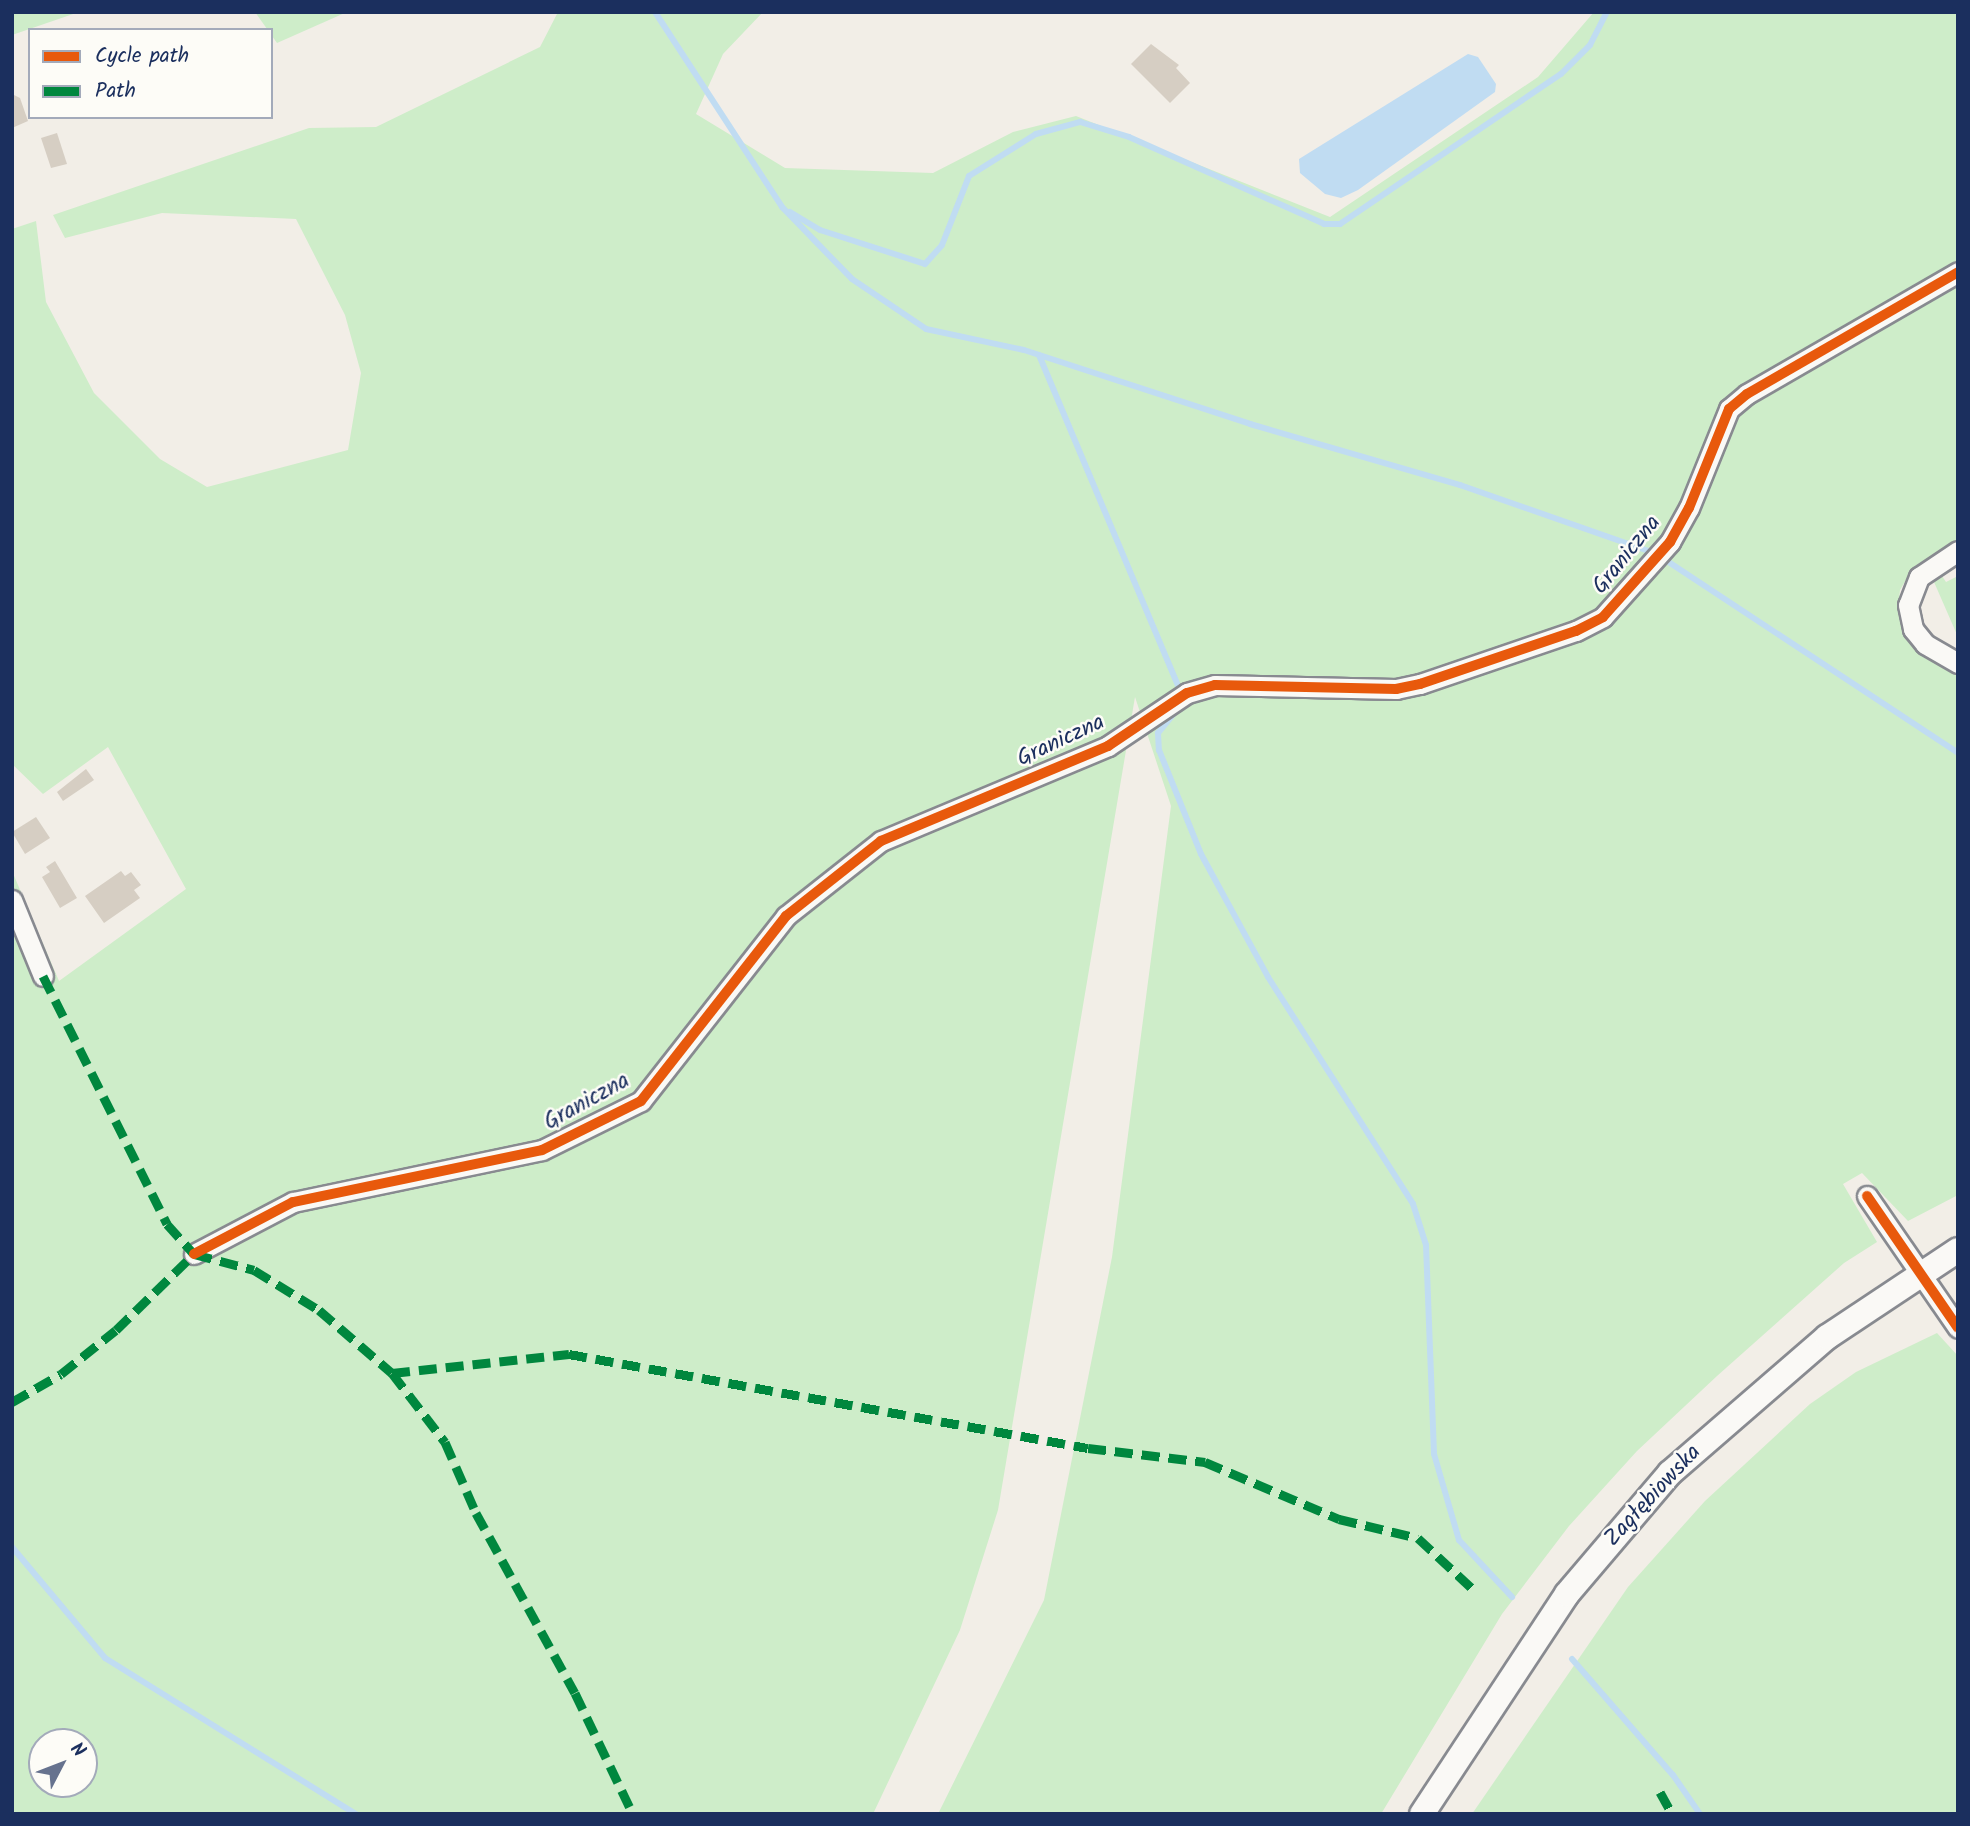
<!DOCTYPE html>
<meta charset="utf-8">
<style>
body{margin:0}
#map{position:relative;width:1970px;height:1826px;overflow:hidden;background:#f2eee7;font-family:Kalam,sans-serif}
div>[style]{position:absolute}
.green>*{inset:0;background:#ceedc9}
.water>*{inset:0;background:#c0dcf2}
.stream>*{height:6px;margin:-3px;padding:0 3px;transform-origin:3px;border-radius:3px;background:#c0dcf2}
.building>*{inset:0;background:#d6cec3}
.roads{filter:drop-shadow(2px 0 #888a90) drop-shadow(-2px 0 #888a90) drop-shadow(0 2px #888a90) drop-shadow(0 -2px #888a90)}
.minor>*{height:19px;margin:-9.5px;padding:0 9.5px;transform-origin:9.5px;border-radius:9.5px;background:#faf9f6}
.major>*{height:24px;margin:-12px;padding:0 12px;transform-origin:12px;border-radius:12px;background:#faf9f6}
.quiet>*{height:9px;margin-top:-4.5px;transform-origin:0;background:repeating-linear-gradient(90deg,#00873e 0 18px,transparent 0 27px)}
.cycleway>*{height:10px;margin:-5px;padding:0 5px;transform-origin:5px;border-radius:5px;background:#e8590c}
span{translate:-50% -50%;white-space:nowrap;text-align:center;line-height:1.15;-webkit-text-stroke:5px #fdfcf7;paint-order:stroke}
.street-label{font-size:23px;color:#1b2f5e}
.frame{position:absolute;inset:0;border:14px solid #1b2f5e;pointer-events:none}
.legend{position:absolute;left:28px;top:28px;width:245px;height:91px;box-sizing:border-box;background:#fdfcf7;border:2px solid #a3aaba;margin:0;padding:9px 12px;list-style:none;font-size:21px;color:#1b2f5e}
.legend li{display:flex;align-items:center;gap:14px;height:35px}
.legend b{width:35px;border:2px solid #a3aaba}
.north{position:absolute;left:28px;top:1728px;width:70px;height:70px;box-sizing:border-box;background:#fdfcf7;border:2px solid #a3aaba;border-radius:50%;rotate:48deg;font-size:19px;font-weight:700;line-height:28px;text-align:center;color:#1b2f5e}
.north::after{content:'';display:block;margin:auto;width:24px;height:32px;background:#66728e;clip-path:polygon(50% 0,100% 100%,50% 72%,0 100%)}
</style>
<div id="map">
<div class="green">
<i style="clip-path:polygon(12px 12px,79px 12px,12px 35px)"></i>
<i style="clip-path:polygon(255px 12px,347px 12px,277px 43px)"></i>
<i style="clip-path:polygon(evenodd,558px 12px,763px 12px,723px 54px,696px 114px,785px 168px,933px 173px,1013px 132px,1076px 116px,1330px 217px,1538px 77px,1594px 12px,1958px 12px,1958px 541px,1911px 571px,1900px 590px,1898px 609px,1912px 644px,1958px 669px,1958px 1195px,1908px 1221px,1862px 1173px,1843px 1184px,1877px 1242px,1844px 1263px,1717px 1376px,1637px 1451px,1569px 1526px,1502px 1614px,1381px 1814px,938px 1814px,1044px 1600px,1112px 1257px,1171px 806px,1135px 697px,998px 1510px,960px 1630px,873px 1814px,12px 1814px,12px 871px,59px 981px,186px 889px,108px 747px,43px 794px,12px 764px,12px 229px,36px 221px,46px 302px,94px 393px,160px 459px,207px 487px,348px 450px,361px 373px,345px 315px,296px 219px,162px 213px,65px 238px,53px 215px,309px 128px,376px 127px,540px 47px,558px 12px,42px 1742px,84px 1742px,84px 1784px,42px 1784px,42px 1742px)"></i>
<i style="clip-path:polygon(1938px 570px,1946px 582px,1958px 576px,1958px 637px,1934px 582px)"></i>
<i style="clip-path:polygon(1937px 1333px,1958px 1356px,1958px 1814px,1472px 1814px,1628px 1587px,1705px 1501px,1810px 1404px,1856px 1372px)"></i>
</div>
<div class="water">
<i style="clip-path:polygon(1468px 54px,1478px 57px,1496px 84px,1495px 92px,1358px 190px,1341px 198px,1325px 194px,1300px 173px,1299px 159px)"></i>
</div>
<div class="stream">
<i style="left:655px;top:12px;width:233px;rotate:56.9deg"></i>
<i style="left:782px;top:207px;width:100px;rotate:45.8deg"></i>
<i style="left:852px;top:279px;width:89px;rotate:34deg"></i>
<i style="left:926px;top:329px;width:100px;rotate:12.1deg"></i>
<i style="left:1024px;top:350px;width:238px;rotate:18.1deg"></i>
<i style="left:1250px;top:424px;width:219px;rotate:16.2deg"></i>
<i style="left:1460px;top:485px;width:199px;rotate:19.3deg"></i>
<i style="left:790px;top:212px;width:35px;rotate:31deg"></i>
<i style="left:820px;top:230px;width:110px;rotate:17.9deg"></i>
<i style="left:925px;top:264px;width:25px;rotate:-48deg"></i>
<i style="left:942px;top:245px;width:74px;rotate:-68.6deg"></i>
<i style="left:969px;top:176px;width:79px;rotate:-32.1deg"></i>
<i style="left:1036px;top:134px;width:46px;rotate:-15.3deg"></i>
<i style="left:1080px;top:122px;width:51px;rotate:17deg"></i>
<i style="left:1129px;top:137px;width:214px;rotate:24deg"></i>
<i style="left:1324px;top:224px;width:16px"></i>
<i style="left:1340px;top:224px;width:267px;rotate:-34.2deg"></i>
<i style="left:1561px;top:74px;width:41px;rotate:-45deg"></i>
<i style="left:1590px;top:45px;width:37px;rotate:-63deg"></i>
<i style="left:1039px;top:355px;width:359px;rotate:67.2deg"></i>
<i style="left:1664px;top:559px;width:352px;rotate:33.4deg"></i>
<i style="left:1180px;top:706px;width:35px;rotate:129deg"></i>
<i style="left:1158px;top:733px;width:17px;rotate:87deg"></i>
<i style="left:1159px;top:750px;width:112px;rotate:68deg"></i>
<i style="left:1201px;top:854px;width:140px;rotate:61.4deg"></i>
<i style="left:1268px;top:977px;width:269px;rotate:57.4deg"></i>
<i style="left:1413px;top:1204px;width:43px;rotate:72.4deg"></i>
<i style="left:1426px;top:1245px;width:209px;rotate:87.8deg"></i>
<i style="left:1434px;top:1454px;width:90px;rotate:73.8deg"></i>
<i style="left:1459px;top:1540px;width:78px;rotate:47.1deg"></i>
<i style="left:12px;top:1547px;width:145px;rotate:50deg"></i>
<i style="left:105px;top:1658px;width:296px;rotate:31.9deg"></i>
<i style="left:1572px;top:1659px;width:154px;rotate:49deg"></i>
<i style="left:1673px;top:1775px;width:47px;rotate:55.3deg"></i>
</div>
<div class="building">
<i style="clip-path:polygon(1151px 44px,1179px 65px,1176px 68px,1190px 83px,1170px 103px,1131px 64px)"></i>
<i style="clip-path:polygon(12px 94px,20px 98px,28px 121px,12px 128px)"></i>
<i style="clip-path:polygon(57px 133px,67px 164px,51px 168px,41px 138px)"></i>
<i style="clip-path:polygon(86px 769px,94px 780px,63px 801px,57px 792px)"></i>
<i style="clip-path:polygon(36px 817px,50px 838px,25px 854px,12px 832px)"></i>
<i style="clip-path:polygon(55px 861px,77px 898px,60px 908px,42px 877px,50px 872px,46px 867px)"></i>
<i style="clip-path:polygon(121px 871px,125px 876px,131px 872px,141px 885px,134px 890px,140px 898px,104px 923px,85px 896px)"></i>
</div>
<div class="roads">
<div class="minor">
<i style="left:1958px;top:551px;width:47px;rotate:146.3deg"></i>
<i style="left:1919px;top:577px;width:30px;rotate:111deg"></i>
<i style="left:1908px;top:605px;width:25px;rotate:78deg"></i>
<i style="left:1913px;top:629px;width:19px;rotate:51deg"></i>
<i style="left:1925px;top:644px;width:38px;rotate:30deg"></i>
<i style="left:12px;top:900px;width:82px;rotate:67.8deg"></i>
<i style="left:1867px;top:1196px;width:160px;rotate:55.4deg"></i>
<i style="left:194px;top:1254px;width:112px;rotate:-27.7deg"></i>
<i style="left:293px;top:1202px;width:254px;rotate:-11.8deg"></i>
<i style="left:542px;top:1150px;width:110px;rotate:-26.3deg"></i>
<i style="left:641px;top:1101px;width:235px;rotate:-51.9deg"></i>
<i style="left:786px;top:916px;width:121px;rotate:-38.3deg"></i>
<i style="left:881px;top:841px;width:246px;rotate:-22.7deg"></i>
<i style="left:1108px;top:746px;width:95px;rotate:-33.9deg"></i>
<i style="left:1187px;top:693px;width:29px;rotate:-16deg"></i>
<i style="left:1215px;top:685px;width:181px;rotate:1.3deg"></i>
<i style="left:1396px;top:689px;width:25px;rotate:-12deg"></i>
<i style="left:1420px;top:684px;width:165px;rotate:-18.8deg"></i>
<i style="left:1576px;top:631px;width:30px;rotate:-27deg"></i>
<i style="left:1603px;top:617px;width:101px;rotate:-48.2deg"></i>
<i style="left:1670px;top:542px;width:39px;rotate:-61deg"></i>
<i style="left:1689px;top:508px;width:107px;rotate:-68deg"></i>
<i style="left:1729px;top:409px;width:23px;rotate:-40deg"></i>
<i style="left:1747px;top:394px;width:244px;rotate:-30deg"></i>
</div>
<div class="major">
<i style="left:1422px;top:1814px;width:263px;rotate:-56.6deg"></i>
<i style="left:1567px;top:1594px;width:159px;rotate:-49.6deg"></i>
<i style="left:1670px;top:1473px;width:208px;rotate:-40.9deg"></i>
<i style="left:1827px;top:1337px;width:157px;rotate:-33.6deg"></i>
</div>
</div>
<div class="quiet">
<i style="left:43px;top:976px;width:277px;rotate:63.4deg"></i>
<i style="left:167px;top:1224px;width:40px;rotate:48deg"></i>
<i style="left:194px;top:1254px;width:62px;rotate:14.9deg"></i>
<i style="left:254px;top:1270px;width:76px;rotate:31.6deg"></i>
<i style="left:319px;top:1310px;width:96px;rotate:40.8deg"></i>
<i style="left:392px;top:1373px;width:87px;rotate:52.5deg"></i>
<i style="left:445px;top:1442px;width:77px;rotate:66.4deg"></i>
<i style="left:476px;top:1513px;width:205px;rotate:61.2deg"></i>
<i style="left:575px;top:1693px;width:134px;rotate:64.4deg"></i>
<i style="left:392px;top:1373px;width:178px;rotate:-6.1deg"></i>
<i style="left:569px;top:1354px;width:527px;rotate:10.27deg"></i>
<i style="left:1088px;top:1448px;width:118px;rotate:6.8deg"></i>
<i style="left:1205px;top:1462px;width:146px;rotate:23deg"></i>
<i style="left:1339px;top:1519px;width:81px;rotate:13.5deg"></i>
<i style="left:1418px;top:1538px;width:78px;rotate:42.9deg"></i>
<i style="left:12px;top:1402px;width:56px;rotate:-29.7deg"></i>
<i style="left:61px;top:1374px;width:70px;rotate:-38.7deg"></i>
<i style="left:116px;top:1330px;width:109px;rotate:-44.3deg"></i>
<i style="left:1660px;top:1792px;width:25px;rotate:61deg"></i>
</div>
<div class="cycleway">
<i style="left:1867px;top:1196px;width:160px;rotate:55.4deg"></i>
<i style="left:194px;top:1254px;width:112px;rotate:-27.7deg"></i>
<i style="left:293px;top:1202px;width:254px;rotate:-11.8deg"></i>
<i style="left:542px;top:1150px;width:110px;rotate:-26.3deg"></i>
<i style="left:641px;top:1101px;width:235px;rotate:-51.9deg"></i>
<i style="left:786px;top:916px;width:121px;rotate:-38.3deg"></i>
<i style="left:881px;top:841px;width:246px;rotate:-22.7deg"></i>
<i style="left:1108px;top:746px;width:95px;rotate:-33.9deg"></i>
<i style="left:1187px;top:693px;width:29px;rotate:-16deg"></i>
<i style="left:1215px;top:685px;width:181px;rotate:1.3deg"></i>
<i style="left:1396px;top:689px;width:25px;rotate:-12deg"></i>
<i style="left:1420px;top:684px;width:165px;rotate:-18.8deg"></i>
<i style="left:1576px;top:631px;width:30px;rotate:-27deg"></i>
<i style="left:1603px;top:617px;width:101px;rotate:-48.2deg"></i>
<i style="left:1670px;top:542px;width:39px;rotate:-61deg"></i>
<i style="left:1689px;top:508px;width:107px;rotate:-68deg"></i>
<i style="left:1729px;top:409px;width:23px;rotate:-40deg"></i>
<i style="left:1747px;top:394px;width:244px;rotate:-30deg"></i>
</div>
<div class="street-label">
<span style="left:1627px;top:555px;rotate:-51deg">Graniczna</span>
<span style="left:1061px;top:741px;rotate:-25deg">Graniczna</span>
<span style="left:587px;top:1102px;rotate:-29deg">Graniczna</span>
<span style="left:1653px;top:1496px;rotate:-47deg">Zagłębiowska</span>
</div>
<div class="frame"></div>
<ul class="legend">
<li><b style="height:9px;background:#e8590c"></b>Cycle path</li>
<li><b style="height:9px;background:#00873e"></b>Path</li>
</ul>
<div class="north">N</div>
</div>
